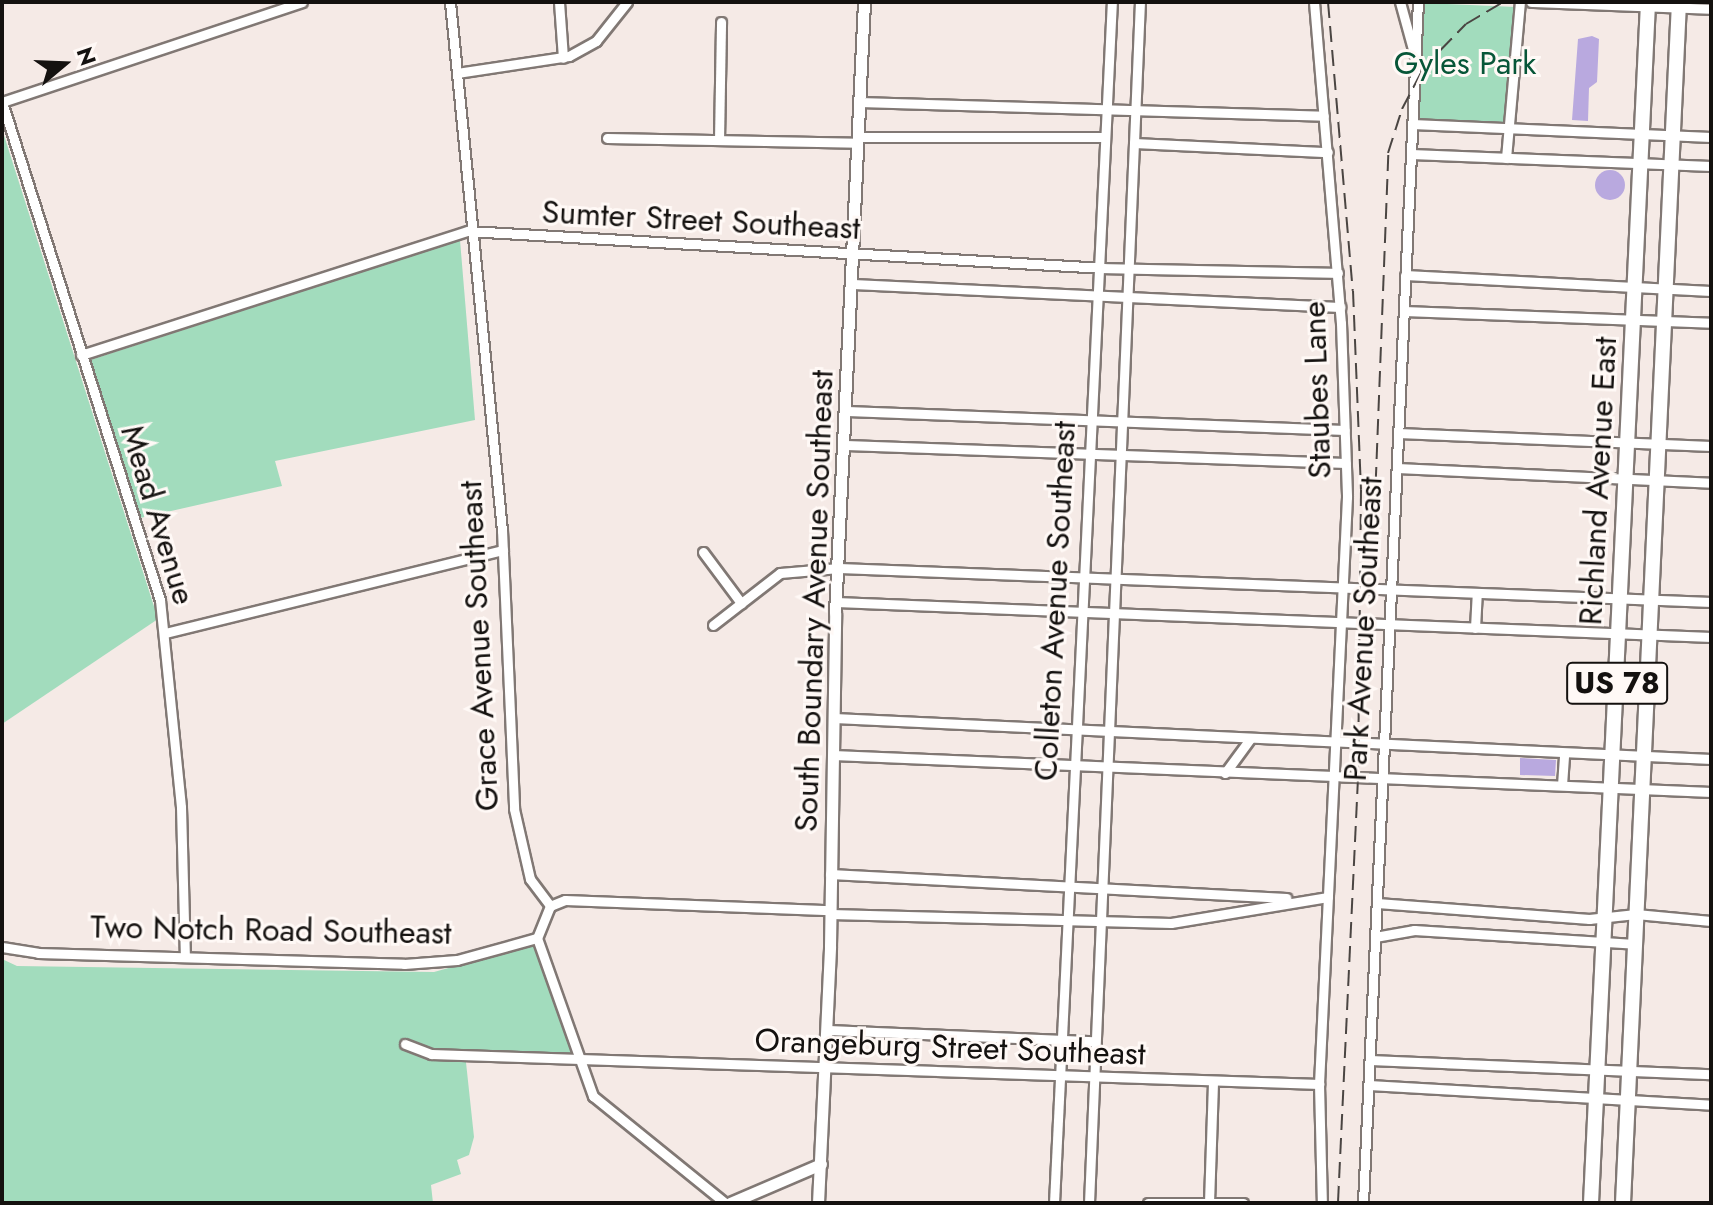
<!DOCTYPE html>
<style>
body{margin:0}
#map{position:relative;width:1713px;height:1205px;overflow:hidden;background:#f5eae6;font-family:Jost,sans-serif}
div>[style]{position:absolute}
.green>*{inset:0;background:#a2dcbd}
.building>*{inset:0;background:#b9a9df}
.round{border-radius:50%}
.roads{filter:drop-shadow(2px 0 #817874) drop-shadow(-2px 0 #817874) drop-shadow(0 2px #817874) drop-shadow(0 -2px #817874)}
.minor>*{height:9px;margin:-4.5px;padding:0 4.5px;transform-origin:4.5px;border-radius:4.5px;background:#fff}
.tertiary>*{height:11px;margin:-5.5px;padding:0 5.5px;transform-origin:5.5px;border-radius:5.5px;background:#fff}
.primary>*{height:14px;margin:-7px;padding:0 7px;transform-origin:7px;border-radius:7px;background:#fff}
.rail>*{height:2px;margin-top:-1px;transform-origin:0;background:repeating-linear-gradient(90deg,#4a4542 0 16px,transparent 0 24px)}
span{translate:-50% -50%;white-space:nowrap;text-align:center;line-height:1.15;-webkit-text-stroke:6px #fff9f6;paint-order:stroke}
.shield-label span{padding:2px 6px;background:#fff9f6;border:2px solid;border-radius:6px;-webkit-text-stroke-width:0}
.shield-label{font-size:30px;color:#14110f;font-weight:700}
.park-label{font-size:32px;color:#075638}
.street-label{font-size:32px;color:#14110f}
.frame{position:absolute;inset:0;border:4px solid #14110f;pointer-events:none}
.north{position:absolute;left:24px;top:24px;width:80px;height:80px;-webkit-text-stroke:6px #fff9f6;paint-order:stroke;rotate:71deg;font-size:22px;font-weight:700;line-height:32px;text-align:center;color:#14110f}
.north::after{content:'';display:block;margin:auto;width:28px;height:36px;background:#14110f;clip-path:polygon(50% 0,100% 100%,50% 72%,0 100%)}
</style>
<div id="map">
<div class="green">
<i style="clip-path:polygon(1424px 3px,1516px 7px,1504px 123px,1417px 119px)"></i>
<i style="clip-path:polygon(2px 129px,158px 619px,2px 724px)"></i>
<i style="clip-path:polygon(460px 240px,475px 420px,275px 461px,282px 486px,140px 518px,90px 360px)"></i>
<i style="clip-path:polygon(535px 944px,573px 1054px,465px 1053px,474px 1137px,469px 1155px,457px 1160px,461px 1174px,431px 1185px,433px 1203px,2px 1203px,2px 959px,17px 966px,434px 972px)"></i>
</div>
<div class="building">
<i style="clip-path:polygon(1592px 36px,1599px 39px,1597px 82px,1589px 88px,1588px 121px,1572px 120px,1578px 39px)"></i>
<i class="round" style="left:1595px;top:170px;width:30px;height:30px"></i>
<i style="clip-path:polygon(1520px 758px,1556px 760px,1555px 776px,1520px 775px)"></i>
</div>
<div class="roads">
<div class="minor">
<i style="left:450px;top:2px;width:531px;rotate:84.38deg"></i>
<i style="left:502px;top:530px;width:279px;rotate:87.5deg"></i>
<i style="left:514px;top:809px;width:72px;rotate:77.1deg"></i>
<i style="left:530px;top:879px;width:34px;rotate:53deg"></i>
<i style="left:559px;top:2px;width:56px;rotate:85.9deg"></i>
<i style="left:1314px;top:2px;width:322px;rotate:85.2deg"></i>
<i style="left:1341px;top:323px;width:174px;rotate:88deg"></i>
<i style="left:1347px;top:497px;width:588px;rotate:92.73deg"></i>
<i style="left:1319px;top:1084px;width:119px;rotate:88.6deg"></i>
<i style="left:1400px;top:2px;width:53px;rotate:74.6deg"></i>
<i style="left:1531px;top:2px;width:180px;rotate:2.2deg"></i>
<i style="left:457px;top:73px;width:113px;rotate:-8.6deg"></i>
<i style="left:569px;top:56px;width:31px;rotate:-29deg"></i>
<i style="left:596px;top:41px;width:50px;rotate:-51.5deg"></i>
<i style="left:2px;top:102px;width:522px;rotate:72.4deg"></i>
<i style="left:160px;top:600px;width:208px;rotate:84.2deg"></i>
<i style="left:181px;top:807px;width:150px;rotate:88.5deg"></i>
<i style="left:2px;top:102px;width:316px;rotate:-18.4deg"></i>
<i style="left:859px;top:102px;width:465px;rotate:1.7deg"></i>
<i style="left:1412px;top:124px;width:299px;rotate:2.5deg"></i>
<i style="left:858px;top:137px;width:246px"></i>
<i style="left:607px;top:138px;width:250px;rotate:1.1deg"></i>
<i style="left:719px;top:140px;width:118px;rotate:-89deg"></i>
<i style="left:1134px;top:143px;width:194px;rotate:2.7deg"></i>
<i style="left:1411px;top:154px;width:300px;rotate:2.3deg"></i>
<i style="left:1506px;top:158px;width:157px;rotate:-84.9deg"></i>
<i style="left:1405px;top:275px;width:306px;rotate:3deg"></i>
<i style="left:852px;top:284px;width:489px;rotate:2.7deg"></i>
<i style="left:1404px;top:311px;width:307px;rotate:2.2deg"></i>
<i style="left:81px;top:355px;width:406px;rotate:-17.8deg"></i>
<i style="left:468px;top:231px;width:636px;rotate:3.33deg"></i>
<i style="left:1103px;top:268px;width:235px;rotate:1.2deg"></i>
<i style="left:847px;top:411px;width:498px;rotate:2.2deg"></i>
<i style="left:1398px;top:433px;width:313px;rotate:2.4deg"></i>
<i style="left:846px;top:445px;width:500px;rotate:2.06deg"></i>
<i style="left:1397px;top:468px;width:314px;rotate:2.7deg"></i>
<i style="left:703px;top:552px;width:64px;rotate:53.3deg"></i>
<i style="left:836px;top:602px;width:876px;rotate:2.29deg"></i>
<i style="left:713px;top:625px;width:85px;rotate:-37.8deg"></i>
<i style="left:780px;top:573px;width:59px;rotate:-4.8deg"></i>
<i style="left:839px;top:568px;width:873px;rotate:2.23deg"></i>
<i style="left:1475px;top:628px;width:33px;rotate:-87deg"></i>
<i style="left:165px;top:633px;width:348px;rotate:-13.8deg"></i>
<i style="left:834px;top:718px;width:878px;rotate:2.68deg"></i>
<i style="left:833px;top:755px;width:879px;rotate:2.41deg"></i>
<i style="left:1225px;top:773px;width:42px;rotate:-53.7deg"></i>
<i style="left:1562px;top:785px;width:32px;rotate:-86deg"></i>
<i style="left:830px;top:874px;width:457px;rotate:3deg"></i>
<i style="left:1377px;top:903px;width:213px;rotate:4.3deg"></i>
<i style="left:1589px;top:919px;width:47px;rotate:-6.1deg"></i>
<i style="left:1636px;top:914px;width:75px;rotate:5.3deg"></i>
<i style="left:550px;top:906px;width:35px;rotate:112deg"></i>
<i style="left:537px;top:938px;width:168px;rotate:70.5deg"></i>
<i style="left:593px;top:1096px;width:170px;rotate:39deg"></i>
<i style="left:550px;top:906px;width:16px;rotate:-22deg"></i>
<i style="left:565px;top:900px;width:265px;rotate:2.2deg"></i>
<i style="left:830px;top:914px;width:341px;rotate:1.5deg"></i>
<i style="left:1171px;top:923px;width:159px;rotate:-9.4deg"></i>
<i style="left:1375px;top:937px;width:40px;rotate:-10deg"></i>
<i style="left:1414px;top:930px;width:221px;rotate:3.6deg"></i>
<i style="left:2px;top:947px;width:36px;rotate:9deg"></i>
<i style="left:38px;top:953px;width:366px;rotate:1.7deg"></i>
<i style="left:404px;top:964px;width:53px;rotate:-4.3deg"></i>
<i style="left:457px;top:960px;width:83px;rotate:-15.4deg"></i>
<i style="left:827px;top:1030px;width:268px;rotate:2.4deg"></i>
<i style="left:405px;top:1044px;width:28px;rotate:21deg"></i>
<i style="left:431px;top:1054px;width:889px;rotate:1.93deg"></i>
<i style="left:1370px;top:1060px;width:341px;rotate:2.4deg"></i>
<i style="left:1369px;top:1085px;width:343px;rotate:3.3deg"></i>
<i style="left:1054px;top:1203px;width:1202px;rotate:-87.24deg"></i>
<i style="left:1089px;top:1203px;width:1202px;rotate:-87.57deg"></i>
<i style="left:1148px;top:1203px;width:95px"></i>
<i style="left:1209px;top:1203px;width:119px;rotate:-88.1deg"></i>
<i style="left:1363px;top:1203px;width:1202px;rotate:-87.38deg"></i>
</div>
<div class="tertiary">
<i style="left:730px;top:1203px;width:99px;rotate:-23.2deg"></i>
<i style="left:818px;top:1203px;width:257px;rotate:-87.3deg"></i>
<i style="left:830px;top:946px;width:333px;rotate:-89.1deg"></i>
<i style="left:835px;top:613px;width:612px;rotate:-87.28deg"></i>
</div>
<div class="primary">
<i style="left:1591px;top:1203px;width:1202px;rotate:-87.28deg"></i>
<i style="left:1623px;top:1203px;width:1202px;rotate:-87.33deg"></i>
</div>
</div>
<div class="rail">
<i style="left:1328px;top:2px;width:290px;rotate:85.1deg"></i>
<i style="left:1353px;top:291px;width:199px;rotate:87.7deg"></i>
<i style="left:1361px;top:490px;width:288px;rotate:90.6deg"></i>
<i style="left:1358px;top:778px;width:425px;rotate:92.7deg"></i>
<i style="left:1372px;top:579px;width:426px;rotate:-87.8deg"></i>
<i style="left:1388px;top:153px;width:46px;rotate:-72.3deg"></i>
<i style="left:1402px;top:109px;width:47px;rotate:-62.4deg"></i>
<i style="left:1424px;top:67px;width:60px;rotate:-45.7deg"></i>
<i style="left:1466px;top:24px;width:43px;rotate:-30.7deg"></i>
</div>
<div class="shield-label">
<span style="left:1617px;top:683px">US 78</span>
</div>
<div class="park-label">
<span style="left:1465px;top:63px">Gyles Park</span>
</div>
<div class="street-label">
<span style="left:701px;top:220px;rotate:3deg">Sumter Street Southeast</span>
<span style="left:1317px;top:390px;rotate:-92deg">Staubes Lane</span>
<span style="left:1598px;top:481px;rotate:-87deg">Richland Avenue East</span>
<span style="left:158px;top:515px;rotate:73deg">Mead Avenue</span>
<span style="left:814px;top:601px;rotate:-88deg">South Boundary Avenue Southeast</span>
<span style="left:1055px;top:601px;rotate:-87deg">Colleton Avenue Southeast</span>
<span style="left:1363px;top:629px;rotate:-87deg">Park Avenue Southeast</span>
<span style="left:479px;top:646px;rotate:-93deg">Grace Avenue Southeast</span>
<span style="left:271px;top:930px;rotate:1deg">Two Notch Road Southeast</span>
<span style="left:950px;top:1047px;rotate:2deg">Orangeburg Street Southeast</span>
</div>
<div class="frame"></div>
<div class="north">N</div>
</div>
